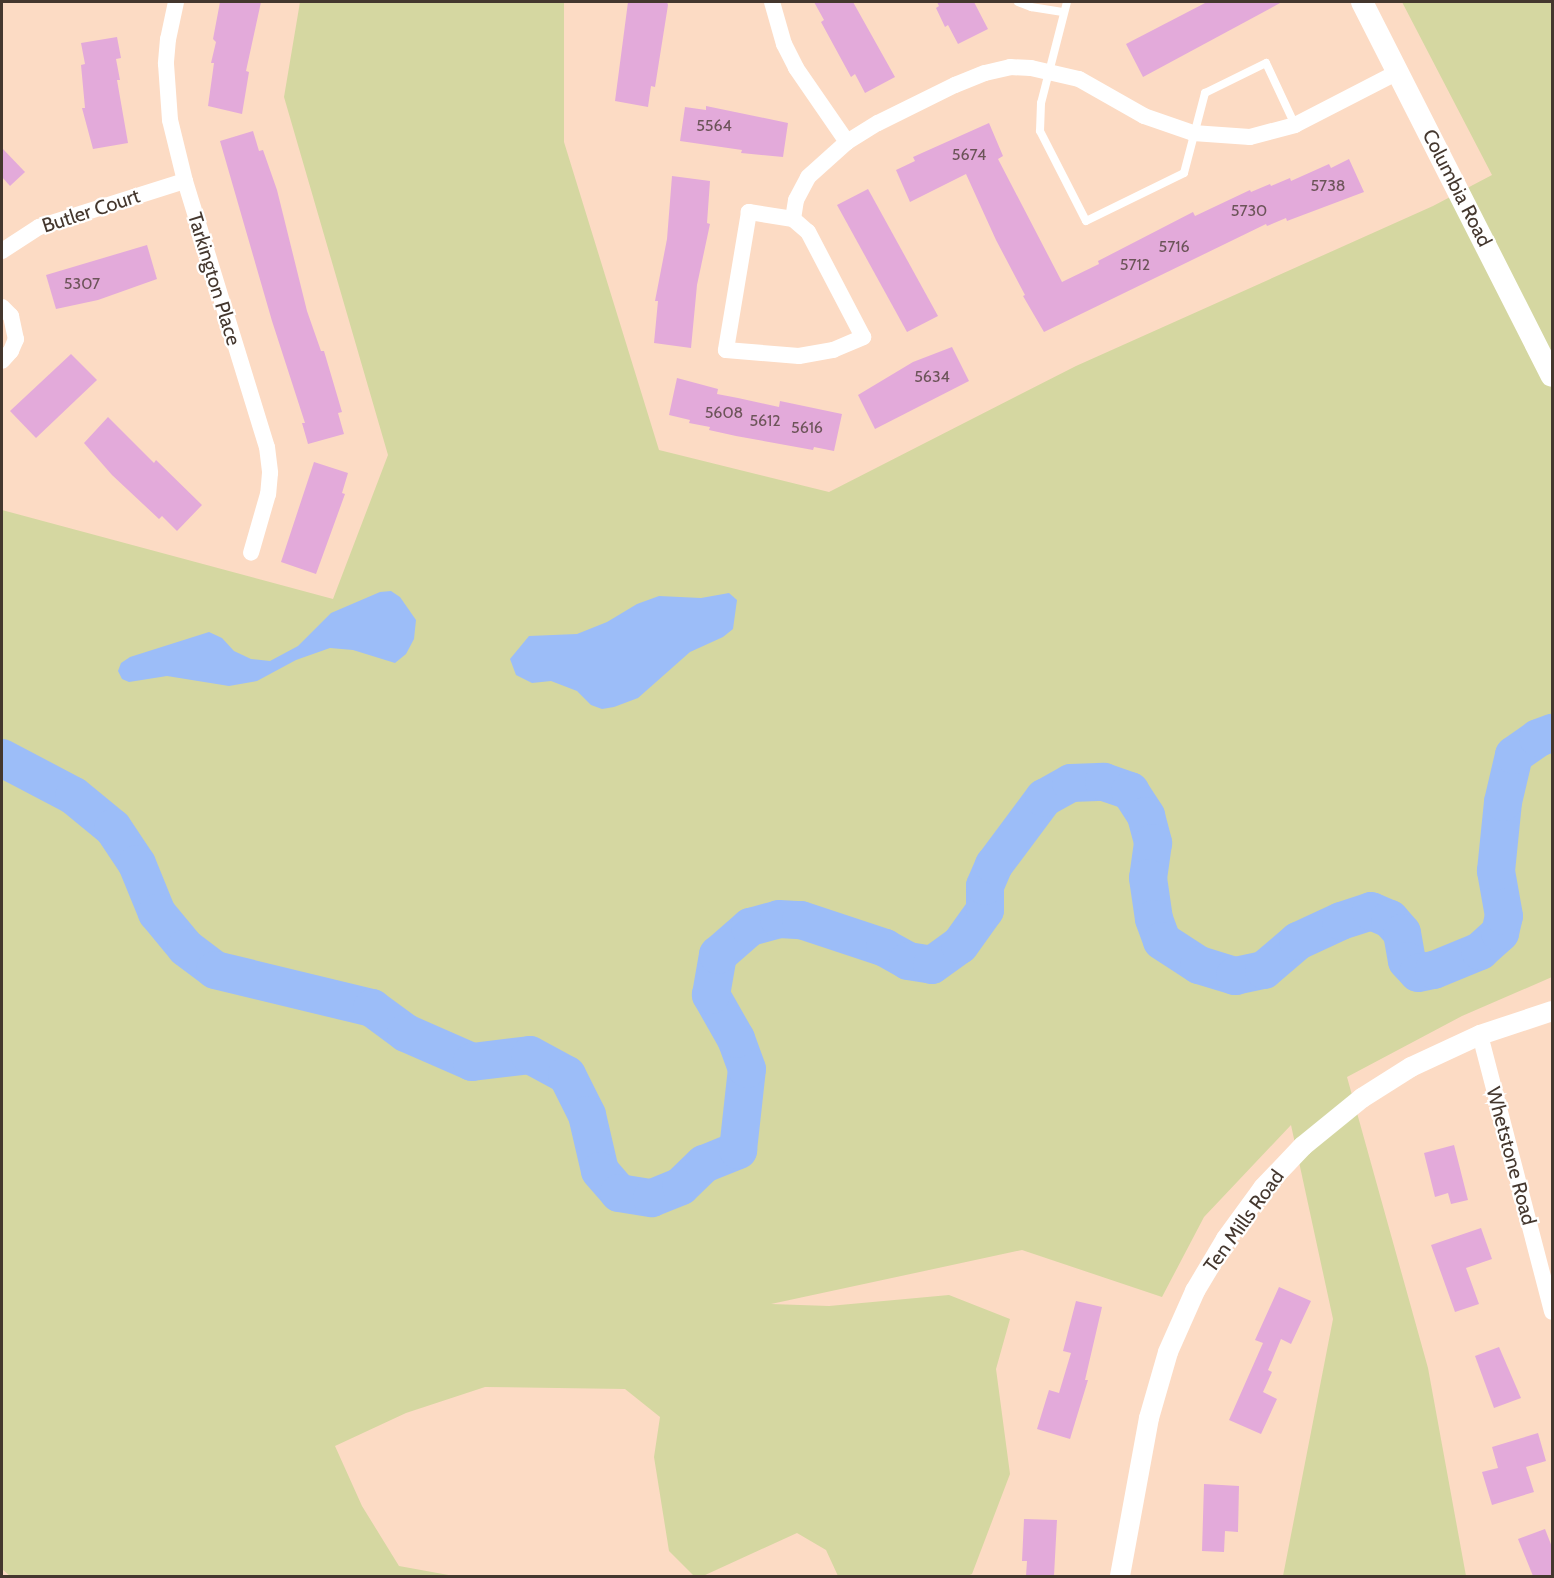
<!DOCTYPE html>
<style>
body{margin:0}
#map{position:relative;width:1554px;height:1578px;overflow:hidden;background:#fcdbc4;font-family:Cabin,sans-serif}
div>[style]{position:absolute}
.green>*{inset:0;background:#d5d7a1}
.water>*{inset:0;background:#9cbdf8}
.river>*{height:38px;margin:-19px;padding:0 19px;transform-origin:19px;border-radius:19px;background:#9cbdf8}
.building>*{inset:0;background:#e3aada}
.service>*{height:8px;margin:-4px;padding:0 4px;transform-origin:4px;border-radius:4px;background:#fff}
.minor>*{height:16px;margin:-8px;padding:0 8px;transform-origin:8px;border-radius:8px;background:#fff}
.tertiary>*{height:20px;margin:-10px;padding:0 10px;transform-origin:10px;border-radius:10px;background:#fff}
.secondary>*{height:22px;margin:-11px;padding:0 11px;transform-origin:11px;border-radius:11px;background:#fff}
span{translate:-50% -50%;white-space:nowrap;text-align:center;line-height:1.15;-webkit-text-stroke:4.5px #fff;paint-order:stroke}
.number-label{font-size:16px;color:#6c5459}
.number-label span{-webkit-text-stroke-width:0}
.street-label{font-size:20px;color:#44372e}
.frame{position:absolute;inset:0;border:3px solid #44372e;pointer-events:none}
</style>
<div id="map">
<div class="green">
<i style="clip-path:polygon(300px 2px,564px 2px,564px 142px,659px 450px,829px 492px,1076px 366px,1433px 206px,1492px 175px,1402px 2px,1552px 2px,1552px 977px,1462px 1016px,1347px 1077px,1428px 1368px,1466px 1576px,1283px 1576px,1333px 1319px,1291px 1125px,1204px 1217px,1162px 1297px,1022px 1250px,771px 1304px,829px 1306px,949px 1295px,1010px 1319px,996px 1369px,1010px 1474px,972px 1574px,967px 1576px,838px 1576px,826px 1550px,797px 1533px,703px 1576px,694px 1576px,669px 1551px,654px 1457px,660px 1417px,625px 1389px,485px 1387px,406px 1413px,335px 1446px,362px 1506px,399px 1566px,454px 1576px,10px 1576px,2px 1569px,2px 510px,333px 599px,388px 455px,284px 97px)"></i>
</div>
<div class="water">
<i style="clip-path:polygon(391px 591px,400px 597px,416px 620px,414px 639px,406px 654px,395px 663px,353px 650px,330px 648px,296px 660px,257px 681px,229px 686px,167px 676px,129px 682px,122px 679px,118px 671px,121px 663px,130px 657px,209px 632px,222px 638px,234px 651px,251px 659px,270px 661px,298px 646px,331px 613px,380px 592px)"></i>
<i style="clip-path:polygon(729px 593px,737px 600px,733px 629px,723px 637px,690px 652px,638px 698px,614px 707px,602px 709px,591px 705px,577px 691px,551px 681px,532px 683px,516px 675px,510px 659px,529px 636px,577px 634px,607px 622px,637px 604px,659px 596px,701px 598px)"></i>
</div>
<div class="river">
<i style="left:2px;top:758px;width:81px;rotate:27.8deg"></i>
<i style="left:74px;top:796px;width:50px;rotate:39.4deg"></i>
<i style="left:113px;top:828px;width:43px;rotate:56.3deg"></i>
<i style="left:137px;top:864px;width:53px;rotate:67.8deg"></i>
<i style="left:157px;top:913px;width:45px;rotate:50.4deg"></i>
<i style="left:186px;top:948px;width:36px;rotate:37deg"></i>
<i style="left:215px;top:970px;width:162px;rotate:13.6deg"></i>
<i style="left:372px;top:1008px;width:42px;rotate:36.3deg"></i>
<i style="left:406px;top:1033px;width:72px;rotate:23.7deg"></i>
<i style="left:472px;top:1062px;width:58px;rotate:-6.9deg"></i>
<i style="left:530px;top:1055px;width:42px;rotate:28.4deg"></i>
<i style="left:567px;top:1075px;width:45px;rotate:63.4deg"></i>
<i style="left:587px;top:1115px;width:57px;rotate:76.9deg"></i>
<i style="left:600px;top:1171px;width:29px;rotate:49deg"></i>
<i style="left:619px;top:1193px;width:33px;rotate:9deg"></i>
<i style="left:652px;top:1198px;width:31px;rotate:-22deg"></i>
<i style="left:681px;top:1186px;width:32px;rotate:-44deg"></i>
<i style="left:704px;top:1164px;width:37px;rotate:-22deg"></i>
<i style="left:738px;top:1150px;width:81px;rotate:-83.7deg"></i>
<i style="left:747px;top:1069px;width:32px;rotate:-110deg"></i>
<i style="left:736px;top:1039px;width:51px;rotate:-119.6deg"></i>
<i style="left:711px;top:995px;width:41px;rotate:-80.1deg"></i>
<i style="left:718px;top:955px;width:43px;rotate:-41.2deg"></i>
<i style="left:750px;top:927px;width:30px;rotate:-15deg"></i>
<i style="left:779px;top:919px;width:22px;rotate:3deg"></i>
<i style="left:801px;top:920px;width:89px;rotate:18.4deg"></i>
<i style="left:885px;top:948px;width:26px;rotate:29deg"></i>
<i style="left:908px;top:961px;width:24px;rotate:9deg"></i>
<i style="left:932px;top:965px;width:34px;rotate:-36deg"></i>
<i style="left:960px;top:945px;width:43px;rotate:-54.5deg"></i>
<i style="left:985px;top:910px;width:24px;rotate:-90deg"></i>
<i style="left:985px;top:886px;width:23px;rotate:-67deg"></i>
<i style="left:994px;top:865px;width:84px;rotate:-53.3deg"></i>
<i style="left:1044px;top:798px;width:31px;rotate:-29deg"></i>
<i style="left:1071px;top:783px;width:33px;rotate:-2deg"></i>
<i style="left:1104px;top:782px;width:28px;rotate:19deg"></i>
<i style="left:1130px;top:791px;width:30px;rotate:57deg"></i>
<i style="left:1146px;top:816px;width:28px;rotate:75deg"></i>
<i style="left:1153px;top:843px;width:35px;rotate:98deg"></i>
<i style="left:1148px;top:878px;width:41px;rotate:81.7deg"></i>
<i style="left:1154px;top:919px;width:23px;rotate:70deg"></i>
<i style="left:1162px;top:941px;width:44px;rotate:33deg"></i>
<i style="left:1199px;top:965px;width:38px;rotate:17deg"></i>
<i style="left:1235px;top:976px;width:30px;rotate:-12deg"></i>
<i style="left:1264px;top:970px;width:45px;rotate:-40.5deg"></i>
<i style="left:1298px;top:941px;width:47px;rotate:-24.9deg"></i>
<i style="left:1341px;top:921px;width:32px;rotate:-18deg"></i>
<i style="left:1371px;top:911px;width:21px;rotate:23deg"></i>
<i style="left:1390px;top:919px;width:18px;rotate:49deg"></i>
<i style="left:1402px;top:933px;width:28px;rotate:80deg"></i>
<i style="left:1407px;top:961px;width:16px;rotate:47deg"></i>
<i style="left:1418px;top:973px;width:16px;rotate:-11deg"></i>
<i style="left:1434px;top:970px;width:50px;rotate:-22.4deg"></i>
<i style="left:1480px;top:951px;width:27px;rotate:-42deg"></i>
<i style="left:1500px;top:933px;width:17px;rotate:-77deg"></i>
<i style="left:1504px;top:916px;width:46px;rotate:-100.1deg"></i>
<i style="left:1496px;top:871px;width:69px;rotate:-84.2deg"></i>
<i style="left:1503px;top:802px;width:48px;rotate:-76.8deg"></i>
<i style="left:1514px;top:755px;width:29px;rotate:-35deg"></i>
<i style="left:1538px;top:738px;width:15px;rotate:-20deg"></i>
</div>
<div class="building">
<i style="clip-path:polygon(220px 2px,261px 2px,246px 71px,249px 72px,242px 114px,208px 106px,214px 63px,211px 63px,216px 42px,213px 39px)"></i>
<i style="clip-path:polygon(628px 2px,667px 2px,668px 5px,655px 87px,651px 86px,648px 107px,615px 101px)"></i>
<i style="clip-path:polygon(814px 2px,853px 2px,895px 77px,865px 93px,855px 74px,851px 77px,821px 22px,824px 20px)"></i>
<i style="clip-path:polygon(937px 2px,974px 2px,988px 29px,958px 44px,948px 25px,945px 27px,936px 8px,939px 6px)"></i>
<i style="clip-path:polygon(1207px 2px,1282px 2px,1143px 77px,1126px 44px)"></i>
<i style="clip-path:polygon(117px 37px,121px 58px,116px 59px,120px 80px,117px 80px,128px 143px,93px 149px,82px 108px,85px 108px,81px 65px,85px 64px,81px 43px)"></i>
<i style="clip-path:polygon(706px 106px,788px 123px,783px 157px,741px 153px,742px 150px,680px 141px,685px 107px,706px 110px)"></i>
<i style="clip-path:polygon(989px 123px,1003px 156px,998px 159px,1062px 282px,1099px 264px,1098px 261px,1193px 212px,1195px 216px,1250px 190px,1251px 192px,1270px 184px,1271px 186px,1290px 178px,1291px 181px,1329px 164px,1331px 168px,1349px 159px,1364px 192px,1287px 221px,1286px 218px,1267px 226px,1266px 224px,1044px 332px,1023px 296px,1025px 295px,996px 240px,966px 174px,910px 202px,896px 170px,915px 161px,913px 157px)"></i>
<i style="clip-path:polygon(253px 131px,259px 151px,263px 150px,277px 190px,307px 311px,321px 351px,324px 351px,342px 412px,338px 413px,344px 434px,308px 444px,302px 423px,305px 423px,272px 321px,220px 141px)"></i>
<i style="clip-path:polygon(2px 148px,25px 172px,10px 186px,2px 177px)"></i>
<i style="clip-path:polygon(672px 176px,710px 181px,707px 223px,710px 224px,697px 285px,691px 348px,654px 343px,658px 301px,655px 301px,667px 239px)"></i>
<i style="clip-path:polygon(868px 189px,938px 316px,907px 332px,837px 205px)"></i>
<i style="clip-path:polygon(147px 245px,157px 279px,98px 300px,56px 309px,46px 275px)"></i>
<i style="clip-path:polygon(952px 347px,969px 381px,875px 429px,858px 395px,913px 362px)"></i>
<i style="clip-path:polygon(71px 354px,97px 380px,36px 438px,10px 411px)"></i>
<i style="clip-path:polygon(677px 378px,718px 389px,717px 394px,738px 398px,779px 407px,780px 401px,842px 414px,834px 451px,814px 447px,813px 450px,736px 436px,709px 430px,710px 427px,689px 423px,690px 420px,669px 415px)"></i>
<i style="clip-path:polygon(108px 417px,154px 463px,156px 460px,202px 505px,177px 531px,162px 516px,159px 519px,112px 475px,84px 443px)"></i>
<i style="clip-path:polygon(314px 462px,348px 473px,342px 493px,345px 494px,316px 574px,281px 562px)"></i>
<i style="clip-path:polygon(1454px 1145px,1468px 1200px,1451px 1204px,1448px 1193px,1435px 1197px,1424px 1153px)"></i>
<i style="clip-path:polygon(1481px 1228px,1492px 1259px,1466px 1268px,1479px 1304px,1455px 1312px,1431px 1245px)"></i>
<i style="clip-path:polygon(1279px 1287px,1311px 1301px,1291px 1344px,1281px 1339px,1268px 1370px,1272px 1372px,1263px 1392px,1277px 1399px,1261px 1434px,1229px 1420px,1263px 1343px,1255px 1340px)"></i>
<i style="clip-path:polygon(1076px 1301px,1102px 1307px,1085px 1380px,1088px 1380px,1070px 1439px,1037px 1429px,1049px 1390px,1059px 1393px,1071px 1353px,1063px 1351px)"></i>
<i style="clip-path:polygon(1499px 1347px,1521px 1398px,1494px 1408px,1475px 1356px)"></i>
<i style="clip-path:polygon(1538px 1433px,1546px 1461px,1526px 1467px,1534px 1492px,1492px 1505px,1482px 1472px,1498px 1468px,1492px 1447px)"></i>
<i style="clip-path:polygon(1204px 1484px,1239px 1486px,1238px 1532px,1225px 1531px,1224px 1552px,1202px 1551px)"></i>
<i style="clip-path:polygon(1024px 1519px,1057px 1520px,1054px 1576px,1026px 1576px,1027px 1561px,1022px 1561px)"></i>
<i style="clip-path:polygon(1545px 1529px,1552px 1547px,1552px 1576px,1533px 1576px,1518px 1539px)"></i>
</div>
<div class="service">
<i style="left:1018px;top:2px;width:14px;rotate:21deg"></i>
<i style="left:1031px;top:7px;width:32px;rotate:9deg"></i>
<i style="left:1067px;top:2px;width:104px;rotate:104.4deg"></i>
<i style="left:1041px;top:103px;width:28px;rotate:92deg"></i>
<i style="left:1040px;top:131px;width:101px;rotate:62.9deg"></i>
<i style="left:1086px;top:221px;width:109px;rotate:-26.1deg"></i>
<i style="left:1184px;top:173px;width:83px;rotate:-75.3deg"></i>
<i style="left:1205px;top:93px;width:68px;rotate:-26.2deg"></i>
<i style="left:1266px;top:63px;width:68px;rotate:64.9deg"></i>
</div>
<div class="minor">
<i style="left:176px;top:2px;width:38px;rotate:102deg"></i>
<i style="left:168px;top:39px;width:25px;rotate:95deg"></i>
<i style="left:166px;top:64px;width:56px;rotate:85.9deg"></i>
<i style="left:170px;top:120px;width:63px;rotate:76.2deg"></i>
<i style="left:185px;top:181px;width:278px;rotate:72.9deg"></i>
<i style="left:267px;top:447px;width:26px;rotate:83deg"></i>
<i style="left:270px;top:473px;width:21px;rotate:95deg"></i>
<i style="left:268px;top:494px;width:61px;rotate:106.1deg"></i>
<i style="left:772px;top:2px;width:44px;rotate:74.1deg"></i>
<i style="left:784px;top:44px;width:27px;rotate:63deg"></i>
<i style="left:796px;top:68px;width:90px;rotate:55.4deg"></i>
<i style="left:847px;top:142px;width:36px;rotate:-32deg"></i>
<i style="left:878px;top:123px;width:86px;rotate:-26.3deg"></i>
<i style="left:955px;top:85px;width:32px;rotate:-22deg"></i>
<i style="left:985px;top:73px;width:26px;rotate:-13deg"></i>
<i style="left:1010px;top:67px;width:21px;rotate:3deg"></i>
<i style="left:1031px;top:68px;width:49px;rotate:12.9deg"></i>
<i style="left:1079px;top:79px;width:75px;rotate:29.6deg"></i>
<i style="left:1144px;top:116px;width:52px;rotate:19.1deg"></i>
<i style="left:1193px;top:133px;width:57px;rotate:4deg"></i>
<i style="left:1250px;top:137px;width:47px;rotate:-14.9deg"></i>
<i style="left:1295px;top:125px;width:116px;rotate:-27.2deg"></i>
<i style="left:793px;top:219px;width:45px;rotate:-171deg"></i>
<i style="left:749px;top:212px;width:140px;rotate:99.5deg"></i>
<i style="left:726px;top:350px;width:73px;rotate:4.7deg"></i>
<i style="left:799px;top:356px;width:35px;rotate:-10deg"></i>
<i style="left:833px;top:350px;width:33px;rotate:-23deg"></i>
<i style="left:863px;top:337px;width:119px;rotate:-117.6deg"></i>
<i style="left:808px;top:232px;width:20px;rotate:-139deg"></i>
<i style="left:793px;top:219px;width:19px;rotate:-81deg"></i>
<i style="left:796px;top:200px;width:26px;rotate:-62deg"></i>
<i style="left:808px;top:177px;width:52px;rotate:-41.9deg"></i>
<i style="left:2px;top:251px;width:44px;rotate:-33deg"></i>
<i style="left:39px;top:227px;width:153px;rotate:-17.5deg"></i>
<i style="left:2px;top:307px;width:13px;rotate:45deg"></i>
<i style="left:11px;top:316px;width:24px;rotate:78deg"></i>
<i style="left:16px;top:339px;width:13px;rotate:113deg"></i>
<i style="left:11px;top:351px;width:13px;rotate:132deg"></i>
<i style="left:1480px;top:1035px;width:286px;rotate:75.4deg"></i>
</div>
<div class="tertiary">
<i style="left:1120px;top:1576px;width:161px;rotate:-79.6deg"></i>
<i style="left:1149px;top:1418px;width:69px;rotate:-73.9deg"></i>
<i style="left:1168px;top:1352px;width:67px;rotate:-66.1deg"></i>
<i style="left:1195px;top:1291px;width:61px;rotate:-59.2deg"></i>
<i style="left:1226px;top:1239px;width:63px;rotate:-54deg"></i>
<i style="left:1263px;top:1188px;width:58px;rotate:-46.4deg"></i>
<i style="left:1303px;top:1146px;width:76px;rotate:-39.1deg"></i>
<i style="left:1362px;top:1098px;width:58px;rotate:-32.3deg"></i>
<i style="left:1411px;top:1067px;width:76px;rotate:-24.9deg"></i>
<i style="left:1480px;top:1035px;width:76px;rotate:-18.4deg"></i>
</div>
<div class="secondary">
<i style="left:1362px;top:2px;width:419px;rotate:63.1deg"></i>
</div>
<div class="number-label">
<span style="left:714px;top:126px">5564</span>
<span style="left:969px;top:155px">5674</span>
<span style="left:1328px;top:186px">5738</span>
<span style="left:1249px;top:211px">5730</span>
<span style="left:1174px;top:247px">5716</span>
<span style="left:1135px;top:265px">5712</span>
<span style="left:82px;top:284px">5307</span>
<span style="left:932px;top:377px">5634</span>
<span style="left:724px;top:413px">5608</span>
<span style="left:765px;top:421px">5612</span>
<span style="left:807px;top:428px">5616</span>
</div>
<div class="street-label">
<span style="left:1457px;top:188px;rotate:63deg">Columbia Road</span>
<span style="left:91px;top:211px;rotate:-18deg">Butler Court</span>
<span style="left:214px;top:279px;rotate:73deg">Tarkington Place</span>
<span style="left:1511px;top:1156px;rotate:75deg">Whetstone Road</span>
<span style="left:1244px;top:1221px;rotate:-54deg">Ten Mills Road</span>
</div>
<div class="frame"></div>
</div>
